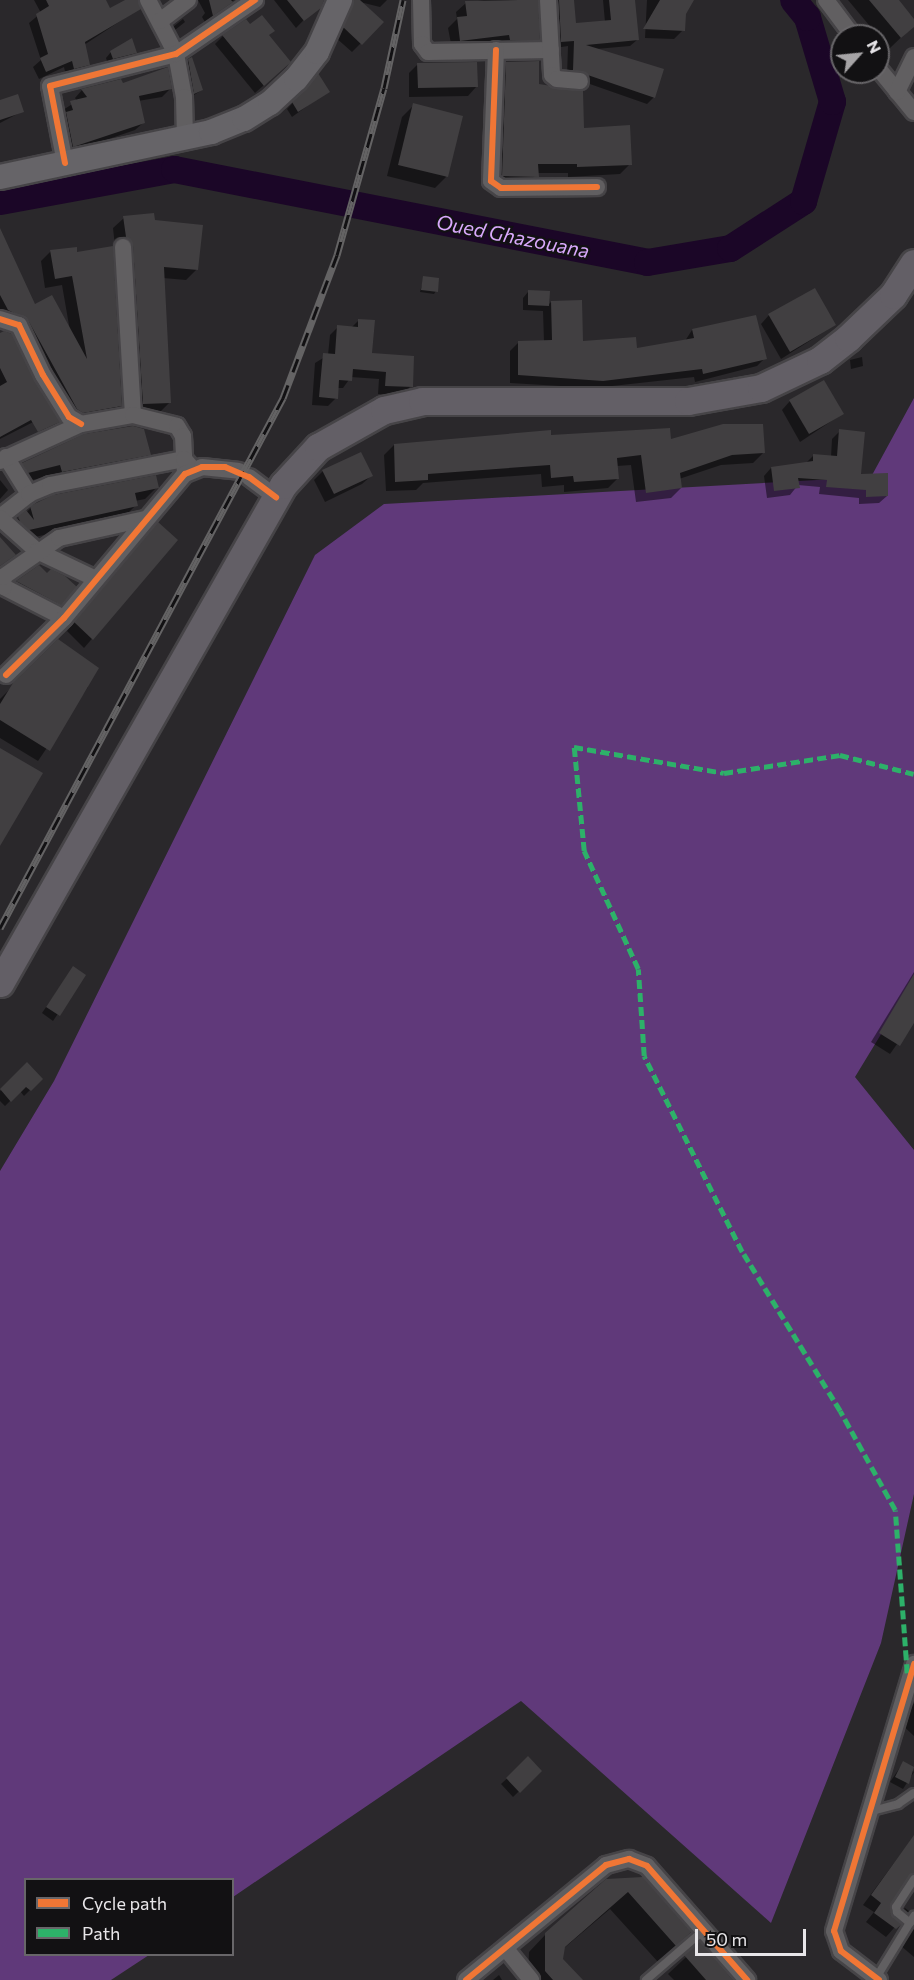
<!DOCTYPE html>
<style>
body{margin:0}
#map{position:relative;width:914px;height:1980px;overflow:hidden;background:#2a282b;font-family:Commissioner,sans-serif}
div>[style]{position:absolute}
.forest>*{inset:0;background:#60397a}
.shadow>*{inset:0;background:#0007}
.river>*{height:27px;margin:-13.5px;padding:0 13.5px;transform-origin:13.5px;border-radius:13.5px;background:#1b0627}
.building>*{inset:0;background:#413f41}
.roads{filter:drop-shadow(2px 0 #464447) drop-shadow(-2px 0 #464447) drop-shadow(0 2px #464447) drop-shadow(0 -2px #464447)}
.lane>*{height:8px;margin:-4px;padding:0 4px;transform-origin:4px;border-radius:4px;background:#615f61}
.street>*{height:16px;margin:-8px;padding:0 8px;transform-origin:8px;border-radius:8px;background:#615f61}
.secondary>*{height:24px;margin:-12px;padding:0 12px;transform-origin:12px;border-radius:12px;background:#666468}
.primary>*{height:27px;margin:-13.5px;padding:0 13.5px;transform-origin:13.5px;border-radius:13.5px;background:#635f66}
.rail>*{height:7px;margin-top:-3.5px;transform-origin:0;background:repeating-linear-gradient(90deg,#121113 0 14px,#646364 0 28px);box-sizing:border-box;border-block:2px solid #646364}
.quiet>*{height:4.5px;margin-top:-2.25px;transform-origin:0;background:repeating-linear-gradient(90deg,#2db169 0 9px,transparent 0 13.5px)}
.cycleway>*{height:6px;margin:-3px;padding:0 3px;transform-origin:3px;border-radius:3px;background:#f07635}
span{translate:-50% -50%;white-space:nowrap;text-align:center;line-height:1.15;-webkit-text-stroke:4.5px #121113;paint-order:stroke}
.water-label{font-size:20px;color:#d9a9fc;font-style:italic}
.legend{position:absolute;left:24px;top:1878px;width:210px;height:78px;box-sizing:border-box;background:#121113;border:2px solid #686669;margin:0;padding:8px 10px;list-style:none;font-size:18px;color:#e8e6e9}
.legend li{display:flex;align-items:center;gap:12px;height:30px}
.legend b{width:30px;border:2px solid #686669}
.north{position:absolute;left:830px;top:24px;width:60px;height:60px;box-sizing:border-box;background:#121113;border:2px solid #686669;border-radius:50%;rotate:63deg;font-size:16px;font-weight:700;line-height:24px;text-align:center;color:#e8e6e9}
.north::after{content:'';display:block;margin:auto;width:21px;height:27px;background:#a6a4a6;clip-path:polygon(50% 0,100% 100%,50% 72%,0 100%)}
.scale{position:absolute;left:695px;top:1929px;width:111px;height:27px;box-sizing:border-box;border:3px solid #e8e6e9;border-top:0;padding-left:8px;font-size:18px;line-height:21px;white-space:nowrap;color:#e8e6e9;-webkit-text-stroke:4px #121113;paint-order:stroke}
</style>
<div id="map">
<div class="forest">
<i style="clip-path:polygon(914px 398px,914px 980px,855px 1077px,914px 1150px,914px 1494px,881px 1643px,771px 1923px,521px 1701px,233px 1897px,232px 1880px,26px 1880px,26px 1954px,149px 1955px,111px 1980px,0 1980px,0 1171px,54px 1081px,315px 555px,384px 504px,871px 477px)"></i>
</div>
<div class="shadow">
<i style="clip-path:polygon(34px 0,99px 0,69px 32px,128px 0,137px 10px,84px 45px,88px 65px,81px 72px,66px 76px,64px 67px,39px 79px,33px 67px,41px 60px,29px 23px,41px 13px)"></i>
<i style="clip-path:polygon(198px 0,234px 0,205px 22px,202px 17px,205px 13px)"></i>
<i style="clip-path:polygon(274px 0,323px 0,296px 28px)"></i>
<i style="clip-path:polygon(352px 0,387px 0,380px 7px,360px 2px,382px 22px,352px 52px,335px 37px)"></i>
<i style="clip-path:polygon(484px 0,536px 0,538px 39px,529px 48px,452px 49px,448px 28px,457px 19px,456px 12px,466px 3px)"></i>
<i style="clip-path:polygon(548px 0,572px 0,574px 24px,605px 22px,603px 0,633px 0,637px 40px,630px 46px,596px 49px,654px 97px,647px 104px,567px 76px,568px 46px,555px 48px)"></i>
<i style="clip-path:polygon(647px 0,692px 0,684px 13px,683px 30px,674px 39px,645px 38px)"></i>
<i style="clip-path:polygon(848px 0,897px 0,914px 25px,889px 49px)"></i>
<i style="clip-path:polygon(183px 19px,185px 22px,175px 30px,178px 38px,174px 43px,168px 31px)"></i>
<i style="clip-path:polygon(250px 26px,268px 36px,281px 70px,255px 93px,215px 44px,223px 36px)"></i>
<i style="clip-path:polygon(111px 52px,135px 53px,130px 58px,108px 64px,106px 58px)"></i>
<i style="clip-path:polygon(188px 60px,202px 90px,189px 98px,183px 66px)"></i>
<i style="clip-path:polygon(507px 63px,583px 129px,630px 164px,620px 174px,568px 177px,568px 173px,537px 173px,527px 186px,492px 185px,497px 73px)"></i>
<i style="clip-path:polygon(418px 64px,476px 87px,468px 96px,409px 97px,409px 73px)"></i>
<i style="clip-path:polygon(318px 76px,328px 91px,292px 117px,287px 109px)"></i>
<i style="clip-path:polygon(122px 85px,170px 89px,162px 97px,138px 101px,143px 123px,135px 130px,65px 154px,59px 122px,65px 116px,63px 110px,77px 101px,75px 98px,82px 90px)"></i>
<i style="clip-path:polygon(0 102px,23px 111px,0 123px)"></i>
<i style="clip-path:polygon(414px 105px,446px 177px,435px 188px,387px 176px,402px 117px)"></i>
<i style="clip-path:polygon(124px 218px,153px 221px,197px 269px,186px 280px,163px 278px,170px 402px,159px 413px,133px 414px,113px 228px)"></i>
<i style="clip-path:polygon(0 241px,34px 306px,70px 331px,62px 285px,45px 288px,41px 261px,51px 251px,75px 249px,120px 406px,110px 416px,72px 422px,19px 330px,0 321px)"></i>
<i style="clip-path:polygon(424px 277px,436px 291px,434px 294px,420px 292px)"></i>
<i style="clip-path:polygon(528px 292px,548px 305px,551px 302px,582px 343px,636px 349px,685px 341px,692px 330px,765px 358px,757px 366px,695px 382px,694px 377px,594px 388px,510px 383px,510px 351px,518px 343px,544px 342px,543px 311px,523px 310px,523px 298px)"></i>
<i style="clip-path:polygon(769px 315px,835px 325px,781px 359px,761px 324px)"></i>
<i style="clip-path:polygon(359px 320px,371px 354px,411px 386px,403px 394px,378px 394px,379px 379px,351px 377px,343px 388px,337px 388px,336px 398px,328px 406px,312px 405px,315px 363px,328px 355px,330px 335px,338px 327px,351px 328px)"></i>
<i style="clip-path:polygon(0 335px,58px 422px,52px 428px,38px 434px,49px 423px,45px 416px,0 439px)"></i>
<i style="clip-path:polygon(862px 357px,863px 366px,851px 369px,850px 360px)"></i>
<i style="clip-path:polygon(790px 401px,842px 414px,800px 442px,782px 410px)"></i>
<i style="clip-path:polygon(840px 431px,859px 475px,887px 496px,879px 503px,859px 504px,859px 498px,819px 494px,820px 487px,798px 485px,790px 495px,767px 498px,764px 476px,771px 468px,806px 463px,814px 455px,831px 457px,832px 439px)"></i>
<i style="clip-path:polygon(550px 436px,669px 441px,763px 453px,753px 463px,721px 465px,679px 479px,681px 488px,671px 498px,636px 502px,631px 465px,617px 466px,618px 478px,608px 488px,564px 492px,564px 485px,542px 487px,541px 474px,423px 483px,416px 490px,386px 491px,384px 455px,394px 445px)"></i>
<i style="clip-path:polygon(149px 454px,137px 466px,50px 483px,49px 476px,16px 484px,11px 476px,23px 464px)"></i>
<i style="clip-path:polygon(323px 471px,371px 476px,362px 484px,325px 502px,314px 480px)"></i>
<i style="clip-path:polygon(0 480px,8px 490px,0 499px)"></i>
<i style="clip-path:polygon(157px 487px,145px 499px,135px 501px,136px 505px,124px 517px,17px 541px,8px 529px,31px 508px)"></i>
<i style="clip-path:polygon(150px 532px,176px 541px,84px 648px,67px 631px)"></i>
<i style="clip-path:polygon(38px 567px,60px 604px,51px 613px,9px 590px)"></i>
<i style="clip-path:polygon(58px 641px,88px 687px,38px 761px,0 738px,0 699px)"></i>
<i style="clip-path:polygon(73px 968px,84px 975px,53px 1021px,42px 1013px)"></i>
<i style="clip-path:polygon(914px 972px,914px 1020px,890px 1054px,871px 1042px)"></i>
<i style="clip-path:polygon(27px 1065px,41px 1079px,24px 1096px,20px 1091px,5px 1106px,0 1101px,0 1091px)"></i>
<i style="clip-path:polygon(914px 1703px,914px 1736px,900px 1723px)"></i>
<i style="clip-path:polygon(528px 1759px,540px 1771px,513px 1797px,501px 1784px)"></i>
<i style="clip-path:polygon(903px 1763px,914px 1772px,903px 1789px,890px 1782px)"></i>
<i style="clip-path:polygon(914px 1836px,914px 1870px,889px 1903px,890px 1915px,896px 1916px,905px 1908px,909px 1911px,886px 1937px,866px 1922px,874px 1912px,863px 1905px)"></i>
<i style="clip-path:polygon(642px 1879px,689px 1932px,672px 1950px,658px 1962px,610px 1909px,563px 1949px,561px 1959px,581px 1980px,528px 1980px,529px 1952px,546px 1934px)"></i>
<i style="clip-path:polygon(914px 1926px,914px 1957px,901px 1946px)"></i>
<i style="clip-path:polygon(700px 1944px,733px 1980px,674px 1980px,668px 1974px)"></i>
<i style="clip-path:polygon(499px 1975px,502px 1980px,493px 1980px)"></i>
</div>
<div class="river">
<i style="left:0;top:201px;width:177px;rotate:-10.4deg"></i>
<i style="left:174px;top:169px;width:482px;rotate:11.1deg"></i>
<i style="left:647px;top:262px;width:84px;rotate:-9.6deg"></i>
<i style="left:730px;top:248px;width:87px;rotate:-32.8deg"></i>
<i style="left:803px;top:201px;width:104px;rotate:-73.8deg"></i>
<i style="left:832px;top:101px;width:88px;rotate:-106.6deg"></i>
<i style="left:807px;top:17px;width:22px;rotate:-129deg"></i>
</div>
<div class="building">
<i style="clip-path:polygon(46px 0,106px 0,110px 8px,125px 0,138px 0,141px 9px,85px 42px,90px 65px,74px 69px,72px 61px,46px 72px,40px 58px,48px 54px,36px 14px,49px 6px)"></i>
<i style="clip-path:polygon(209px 0,231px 0,233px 2px,213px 16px)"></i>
<i style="clip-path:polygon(287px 0,324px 0,321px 8px,304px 21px)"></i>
<i style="clip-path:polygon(354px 0,360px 0,384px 22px,362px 45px,343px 27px)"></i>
<i style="clip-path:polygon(519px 0,538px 0,540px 40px,510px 40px,509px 35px,460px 41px,457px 17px,467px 16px,465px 1px)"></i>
<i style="clip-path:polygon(559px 0,574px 0,576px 23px,611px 20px,609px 0,635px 0,639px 40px,586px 45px,664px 69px,655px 98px,573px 70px,574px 41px,561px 42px)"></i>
<i style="clip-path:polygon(660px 0,694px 0,686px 14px,685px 31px,643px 29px)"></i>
<i style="clip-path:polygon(869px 0,899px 0,914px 19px,914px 27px,901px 38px)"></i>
<i style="clip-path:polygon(262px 15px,275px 31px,269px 35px,291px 62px,264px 86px,222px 35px,246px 19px,250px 24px)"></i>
<i style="clip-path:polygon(132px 38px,137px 53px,113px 59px,110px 51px)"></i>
<i style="clip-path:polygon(192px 57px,203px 90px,194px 94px,188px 59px)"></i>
<i style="clip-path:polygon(539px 61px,539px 84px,583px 91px,584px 128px,630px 125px,632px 165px,577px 167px,577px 164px,538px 164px,539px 177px,502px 176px,506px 62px)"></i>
<i style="clip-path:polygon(477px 62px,478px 87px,418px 88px,417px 63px)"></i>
<i style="clip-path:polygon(168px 67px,172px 89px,139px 96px,145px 123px,73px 147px,66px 112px,73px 110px,70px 101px,87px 97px,81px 89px,121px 79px,123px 83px)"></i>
<i style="clip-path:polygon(318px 73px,330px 92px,298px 112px,292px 102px)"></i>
<i style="clip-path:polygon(18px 94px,24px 112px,0 120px,0 100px)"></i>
<i style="clip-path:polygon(413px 103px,463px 116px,448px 177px,398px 165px)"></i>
<i style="clip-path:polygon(154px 213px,155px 220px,203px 225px,198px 270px,164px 267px,171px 403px,143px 404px,133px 246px,126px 237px,123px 216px)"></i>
<i style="clip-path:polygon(0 228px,35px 304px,52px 295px,87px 359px,72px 276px,55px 279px,50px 250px,77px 247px,77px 252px,113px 246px,122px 406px,83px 413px,77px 409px,28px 320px,8px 310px,0 295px)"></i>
<i style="clip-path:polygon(423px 276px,439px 278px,438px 292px,421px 290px)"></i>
<i style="clip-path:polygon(815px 288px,836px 325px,790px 352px,768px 314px)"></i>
<i style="clip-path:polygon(528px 290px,550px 291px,549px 306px,528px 305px)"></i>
<i style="clip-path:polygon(582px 300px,583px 341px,636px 337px,637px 348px,694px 338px,692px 329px,756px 315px,767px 359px,703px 374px,702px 369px,603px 381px,518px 375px,518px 341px,552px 340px,551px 301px)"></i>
<i style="clip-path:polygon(358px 319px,375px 320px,372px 353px,414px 356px,413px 387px,385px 386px,386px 372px,353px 369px,352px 381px,339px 380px,338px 399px,319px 397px,323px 353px,335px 354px,337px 325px,358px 327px)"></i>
<i style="clip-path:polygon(4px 331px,12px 334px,60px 422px,38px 432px,31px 420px,0 437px,0 386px,7px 382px,0 368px,0 333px)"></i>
<i style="clip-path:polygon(824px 380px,844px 414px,809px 434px,789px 400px)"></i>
<i style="clip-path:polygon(723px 424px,763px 424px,765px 453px,732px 455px,680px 473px,682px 488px,646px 493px,641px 455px,617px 458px,619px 479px,574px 482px,573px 476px,551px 478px,550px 465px,428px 474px,428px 480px,395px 482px,394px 444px,551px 430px,551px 435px,670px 428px,671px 439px)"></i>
<i style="clip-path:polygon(133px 426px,144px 429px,151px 455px,62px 472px,60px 465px,28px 473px,22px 463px,84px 434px)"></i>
<i style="clip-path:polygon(839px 429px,865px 432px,861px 474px,888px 473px,888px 496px,866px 497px,866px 490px,826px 487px,827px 480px,798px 478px,800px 488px,774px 491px,771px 467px,813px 461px,813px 454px,837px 456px)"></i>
<i style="clip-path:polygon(361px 452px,373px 476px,334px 494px,322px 470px)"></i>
<i style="clip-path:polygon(156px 475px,159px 488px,135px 493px,138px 506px,29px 530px,20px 522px,18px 516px,26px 510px,34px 520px,30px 506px,53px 495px)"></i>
<i style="clip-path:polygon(158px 522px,178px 540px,93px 640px,74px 622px)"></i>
<i style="clip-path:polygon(0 537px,16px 555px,0 566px)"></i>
<i style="clip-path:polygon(39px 565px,47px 573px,51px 569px,65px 576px,77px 587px,61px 605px,16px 581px)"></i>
<i style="clip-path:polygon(58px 639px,99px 668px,50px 751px,0 720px,0 704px,13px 683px)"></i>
<i style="clip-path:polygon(0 748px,43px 773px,0 846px)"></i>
<i style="clip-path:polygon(73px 966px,86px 975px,60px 1016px,46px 1007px)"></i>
<i style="clip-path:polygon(914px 974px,914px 1023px,900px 1046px,879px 1033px)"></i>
<i style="clip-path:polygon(27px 1062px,43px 1079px,31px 1091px,26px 1087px,11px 1102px,0 1089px)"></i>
<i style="clip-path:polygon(528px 1756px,542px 1771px,520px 1793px,506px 1778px)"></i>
<i style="clip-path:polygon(903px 1761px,914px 1767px,909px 1784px,895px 1777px)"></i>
<i style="clip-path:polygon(914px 1835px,914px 1873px,890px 1907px,902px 1924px,896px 1929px,874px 1913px,881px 1903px,871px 1895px)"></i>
<i style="clip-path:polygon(643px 1877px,691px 1932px,676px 1946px,628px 1892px,565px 1947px,563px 1959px,583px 1980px,553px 1980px,545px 1971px,545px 1933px,606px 1879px)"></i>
<i style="clip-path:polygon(700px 1942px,733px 1980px,706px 1980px,684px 1955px)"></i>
</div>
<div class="roads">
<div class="lane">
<i style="left:872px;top:1811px;width:27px;rotate:-15deg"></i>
<i style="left:898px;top:1804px;width:19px;rotate:-35deg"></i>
<i style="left:910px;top:1923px;width:17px;rotate:-140deg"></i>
<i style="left:897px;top:1912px;width:5px;rotate:-101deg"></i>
<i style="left:896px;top:1907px;width:33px;rotate:-57deg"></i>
<i style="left:876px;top:1978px;width:73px;rotate:-58.5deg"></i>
<i style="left:646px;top:1980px;width:77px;rotate:-40.8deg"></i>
</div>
<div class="street">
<i style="left:148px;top:0;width:61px;rotate:62.6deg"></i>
<i style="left:176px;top:54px;width:44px;rotate:79.5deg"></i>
<i style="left:184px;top:97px;width:40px;rotate:88.6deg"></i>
<i style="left:421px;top:0;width:44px;rotate:88.7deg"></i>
<i style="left:422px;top:44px;width:10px;rotate:53deg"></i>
<i style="left:428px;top:52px;width:123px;rotate:-0.9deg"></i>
<i style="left:548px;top:0;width:75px;rotate:86.9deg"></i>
<i style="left:552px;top:75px;width:6px;rotate:39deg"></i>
<i style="left:557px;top:79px;width:23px;rotate:5deg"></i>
<i style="left:826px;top:0;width:45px;rotate:53.1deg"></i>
<i style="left:160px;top:21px;width:35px;rotate:-37deg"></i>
<i style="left:496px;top:50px;width:131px;rotate:92.2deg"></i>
<i style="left:491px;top:181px;width:12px;rotate:35deg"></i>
<i style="left:501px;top:188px;width:96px;rotate:-0.6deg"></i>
<i style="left:878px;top:68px;width:57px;rotate:50.7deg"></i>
<i style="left:897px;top:92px;width:39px;rotate:-64deg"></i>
<i style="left:65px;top:163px;width:78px;rotate:-101deg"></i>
<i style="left:50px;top:86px;width:130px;rotate:-14.3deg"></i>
<i style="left:176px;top:54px;width:96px;rotate:-34.4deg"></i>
<i style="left:123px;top:247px;width:168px;rotate:86.6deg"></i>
<i style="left:0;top:319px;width:20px;rotate:18deg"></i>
<i style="left:19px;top:325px;width:55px;rotate:64.4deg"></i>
<i style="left:43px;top:375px;width:49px;rotate:58.2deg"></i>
<i style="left:69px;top:417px;width:14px;rotate:30deg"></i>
<i style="left:6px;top:457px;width:44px;rotate:58.1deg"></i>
<i style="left:0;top:461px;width:89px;rotate:-24.6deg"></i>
<i style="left:81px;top:424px;width:53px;rotate:-9.8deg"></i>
<i style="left:133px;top:415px;width:45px;rotate:14deg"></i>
<i style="left:177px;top:426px;width:12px;rotate:59deg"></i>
<i style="left:183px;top:436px;width:38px;rotate:87deg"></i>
<i style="left:249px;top:477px;width:34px;rotate:37deg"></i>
<i style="left:0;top:517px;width:37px;rotate:-38deg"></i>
<i style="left:29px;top:494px;width:23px;rotate:-23deg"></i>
<i style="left:50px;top:485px;width:136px;rotate:-11deg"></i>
<i style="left:184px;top:459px;width:9px;rotate:49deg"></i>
<i style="left:0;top:518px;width:50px;rotate:41.7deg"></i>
<i style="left:37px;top:551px;width:65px;rotate:25.4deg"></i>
<i style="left:64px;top:618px;width:68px;rotate:-152.7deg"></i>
<i style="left:4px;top:587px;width:10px;rotate:-96deg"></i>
<i style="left:3px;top:577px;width:68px;rotate:-34.9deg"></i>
<i style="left:59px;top:538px;width:88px;rotate:-12.5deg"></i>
<i style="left:6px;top:675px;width:81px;rotate:-44.5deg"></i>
<i style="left:64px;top:618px;width:188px;rotate:-50deg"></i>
<i style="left:185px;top:474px;width:18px;rotate:-22deg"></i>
<i style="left:202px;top:467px;width:37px;rotate:6deg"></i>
<i style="left:506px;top:1949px;width:40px;rotate:51deg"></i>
<i style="left:466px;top:1980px;width:181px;rotate:-39.4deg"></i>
<i style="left:606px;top:1865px;width:24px;rotate:-15deg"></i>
<i style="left:629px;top:1859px;width:19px;rotate:21deg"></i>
<i style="left:647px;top:1866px;width:152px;rotate:48.7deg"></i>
<i style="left:879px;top:1980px;width:48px;rotate:-142.7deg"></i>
<i style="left:841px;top:1951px;width:21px;rotate:-109deg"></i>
<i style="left:834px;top:1931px;width:279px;rotate:-73.3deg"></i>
</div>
<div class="secondary">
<i style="left:0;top:177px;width:216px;rotate:-12deg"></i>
<i style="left:211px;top:132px;width:35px;rotate:-22deg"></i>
<i style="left:244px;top:119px;width:31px;rotate:-32deg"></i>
<i style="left:270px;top:103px;width:35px;rotate:-43deg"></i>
<i style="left:296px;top:79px;width:34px;rotate:-52deg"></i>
<i style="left:317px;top:52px;width:57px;rotate:-66.1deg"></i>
</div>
<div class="primary">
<i style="left:0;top:983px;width:573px;rotate:-60.39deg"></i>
<i style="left:283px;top:485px;width:52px;rotate:-47.4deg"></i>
<i style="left:318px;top:447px;width:76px;rotate:-29.3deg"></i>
<i style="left:384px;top:410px;width:39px;rotate:-13deg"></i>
<i style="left:422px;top:401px;width:266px"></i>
<i style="left:688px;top:401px;width:74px;rotate:-10.1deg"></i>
<i style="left:761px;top:388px;width:65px;rotate:-25.4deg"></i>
<i style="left:820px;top:360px;width:36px;rotate:-38deg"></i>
<i style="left:848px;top:338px;width:62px;rotate:-43.7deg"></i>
<i style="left:893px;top:295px;width:38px;rotate:-57deg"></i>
</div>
</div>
<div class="rail">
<i style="left:0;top:928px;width:601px;rotate:-61.9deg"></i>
<i style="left:283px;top:398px;width:153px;rotate:-69.3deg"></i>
<i style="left:337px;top:255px;width:173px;rotate:-74.3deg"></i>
<i style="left:384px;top:88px;width:90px;rotate:-77.8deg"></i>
</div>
<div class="quiet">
<i style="left:907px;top:1673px;width:163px;rotate:-94.2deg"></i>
<i style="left:895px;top:1510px;width:113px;rotate:-119.1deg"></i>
<i style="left:840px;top:1411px;width:187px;rotate:-121.6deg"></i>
<i style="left:742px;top:1252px;width:219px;rotate:-116.6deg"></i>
<i style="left:644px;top:1056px;width:87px;rotate:-93.9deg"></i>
<i style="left:638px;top:969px;width:130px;rotate:-114.6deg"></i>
<i style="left:584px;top:851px;width:104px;rotate:-95.5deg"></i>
<i style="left:574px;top:747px;width:152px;rotate:9.8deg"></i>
<i style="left:724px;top:773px;width:117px;rotate:-8.8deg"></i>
<i style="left:840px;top:755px;width:76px;rotate:14.4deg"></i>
</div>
<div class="cycleway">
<i style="left:496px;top:50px;width:131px;rotate:92.2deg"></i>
<i style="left:491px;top:181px;width:12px;rotate:35deg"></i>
<i style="left:501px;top:188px;width:96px;rotate:-0.6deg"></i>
<i style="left:65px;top:163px;width:78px;rotate:-101deg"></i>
<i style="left:50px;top:86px;width:130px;rotate:-14.3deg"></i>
<i style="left:176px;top:54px;width:96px;rotate:-34.4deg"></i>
<i style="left:0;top:319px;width:20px;rotate:18deg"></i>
<i style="left:19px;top:325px;width:55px;rotate:64.4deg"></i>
<i style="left:43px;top:375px;width:49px;rotate:58.2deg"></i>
<i style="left:69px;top:417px;width:14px;rotate:30deg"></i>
<i style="left:6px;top:675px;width:81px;rotate:-44.5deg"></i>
<i style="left:64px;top:618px;width:188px;rotate:-50deg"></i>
<i style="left:185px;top:474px;width:18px;rotate:-22deg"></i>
<i style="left:202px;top:467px;width:23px"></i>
<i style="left:225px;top:467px;width:26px;rotate:23deg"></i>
<i style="left:249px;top:477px;width:34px;rotate:37deg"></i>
<i style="left:466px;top:1980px;width:181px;rotate:-39.4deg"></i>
<i style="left:606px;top:1865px;width:24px;rotate:-15deg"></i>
<i style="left:629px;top:1859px;width:19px;rotate:21deg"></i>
<i style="left:647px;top:1866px;width:152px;rotate:48.7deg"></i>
<i style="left:879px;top:1980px;width:48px;rotate:-142.7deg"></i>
<i style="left:841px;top:1951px;width:21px;rotate:-109deg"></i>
<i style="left:834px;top:1931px;width:279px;rotate:-73.3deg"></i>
</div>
<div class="water-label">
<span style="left:513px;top:236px;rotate:11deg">Oued Ghazouana</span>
</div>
<ul class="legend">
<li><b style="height:8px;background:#f07635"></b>Cycle path</li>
<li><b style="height:8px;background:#2db169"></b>Path</li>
</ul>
<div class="north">N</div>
<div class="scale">50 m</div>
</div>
